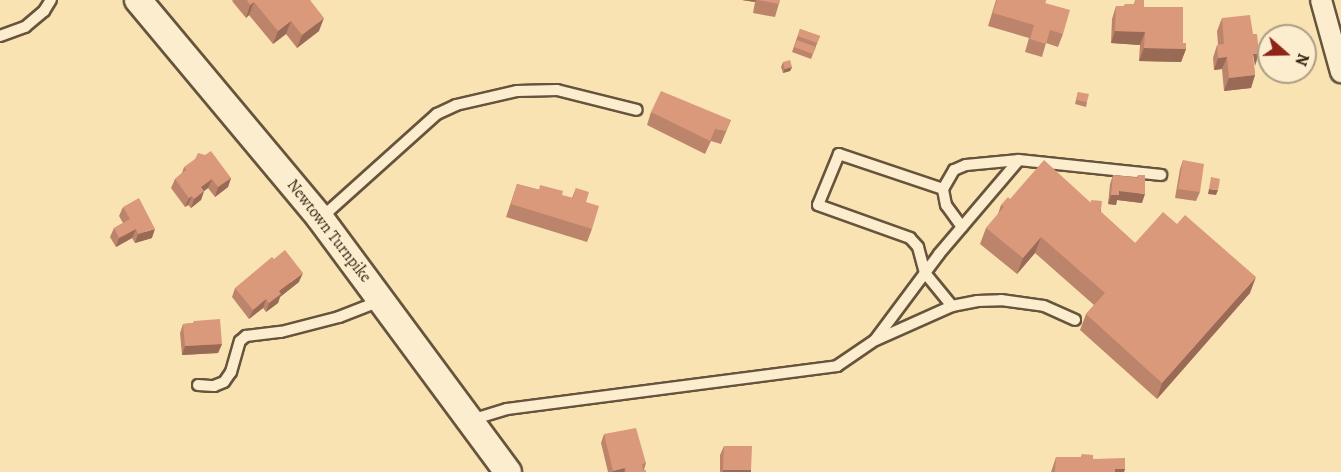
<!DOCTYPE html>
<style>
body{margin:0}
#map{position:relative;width:1341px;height:472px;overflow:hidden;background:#f9e3b3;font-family:Alegreya,serif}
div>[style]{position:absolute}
.roads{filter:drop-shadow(2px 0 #66543c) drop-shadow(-2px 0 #66543c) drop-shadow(0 2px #66543c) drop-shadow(0 -2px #66543c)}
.service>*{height:10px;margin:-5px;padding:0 5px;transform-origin:5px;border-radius:5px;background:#fbedce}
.minor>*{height:20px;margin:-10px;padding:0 10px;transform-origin:10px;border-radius:10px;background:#fbedce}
.tertiary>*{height:26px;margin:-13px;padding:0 13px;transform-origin:13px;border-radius:13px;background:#fbedce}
.wall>*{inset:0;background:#bc846b}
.shaded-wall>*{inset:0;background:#996b57}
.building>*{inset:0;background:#db997c}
span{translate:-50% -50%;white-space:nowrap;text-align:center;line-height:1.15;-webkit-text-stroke:5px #fbedce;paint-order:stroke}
.street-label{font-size:16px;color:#352414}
.north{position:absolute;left:1257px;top:24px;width:60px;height:60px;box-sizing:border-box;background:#fbedce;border:2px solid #ac9d84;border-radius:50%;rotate:110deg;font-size:16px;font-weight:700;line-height:24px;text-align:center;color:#352414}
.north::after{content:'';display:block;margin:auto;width:21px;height:27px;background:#8f2418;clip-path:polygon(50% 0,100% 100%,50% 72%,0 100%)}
</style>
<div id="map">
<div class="roads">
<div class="service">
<i style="left:0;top:36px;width:27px;rotate:-20deg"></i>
<i style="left:25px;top:27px;width:25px;rotate:-40deg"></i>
<i style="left:44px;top:11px;width:13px;rotate:-58deg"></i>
<i style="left:943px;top:189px;width:110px;rotate:-161.4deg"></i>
<i style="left:839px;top:154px;width:55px;rotate:112.4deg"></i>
<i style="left:818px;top:205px;width:98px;rotate:19.7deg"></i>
<i style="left:910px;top:238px;width:12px;rotate:48deg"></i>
<i style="left:918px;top:247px;width:27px;rotate:75deg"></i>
<i style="left:925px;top:273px;width:43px;rotate:50.7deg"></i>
<i style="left:321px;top:218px;width:156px;rotate:-41.9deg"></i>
<i style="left:437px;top:114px;width:21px;rotate:-25deg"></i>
<i style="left:456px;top:105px;width:63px;rotate:-12.9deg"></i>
<i style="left:517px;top:91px;width:40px;rotate:-1.4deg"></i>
<i style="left:557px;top:90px;width:82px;rotate:14deg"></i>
<i style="left:962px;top:227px;width:27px;rotate:-126deg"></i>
<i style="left:946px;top:205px;width:16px;rotate:-101deg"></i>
<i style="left:943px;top:189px;width:22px;rotate:-60deg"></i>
<i style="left:954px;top:170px;width:13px;rotate:-23deg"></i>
<i style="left:966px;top:165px;width:53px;rotate:-5.4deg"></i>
<i style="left:876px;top:340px;width:83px;rotate:-24.1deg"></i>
<i style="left:952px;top:306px;width:25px;rotate:-11deg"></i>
<i style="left:977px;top:301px;width:24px;rotate:-2deg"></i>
<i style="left:1001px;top:300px;width:43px;rotate:7.9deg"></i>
<i style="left:1044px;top:306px;width:34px;rotate:24deg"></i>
<i style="left:198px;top:385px;width:16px;rotate:4deg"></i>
<i style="left:214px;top:386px;width:11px;rotate:-22deg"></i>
<i style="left:224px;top:382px;width:12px;rotate:-55deg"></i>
<i style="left:231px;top:372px;width:32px;rotate:-74deg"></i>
<i style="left:240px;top:341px;width:8px;rotate:-40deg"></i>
<i style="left:246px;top:336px;width:35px;rotate:-7deg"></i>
<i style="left:281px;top:332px;width:60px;rotate:-14.5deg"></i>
<i style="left:339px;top:317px;width:44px;rotate:-21.3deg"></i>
<i style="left:471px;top:420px;width:38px;rotate:-17deg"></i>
<i style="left:507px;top:409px;width:333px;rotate:-7.4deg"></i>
<i style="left:837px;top:366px;width:46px;rotate:-34.4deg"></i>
<i style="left:875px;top:340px;width:107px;rotate:-53.3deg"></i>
<i style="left:939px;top:254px;width:123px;rotate:-49.6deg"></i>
<i style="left:1019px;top:160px;width:143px;rotate:6deg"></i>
</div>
<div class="minor">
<i style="left:1321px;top:0;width:75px;rotate:74.5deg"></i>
</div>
<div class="tertiary">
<i style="left:138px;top:0;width:284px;rotate:50.1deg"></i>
<i style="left:320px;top:218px;width:316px;rotate:53.5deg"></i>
</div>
</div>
<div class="wall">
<i style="clip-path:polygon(233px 0,310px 0,319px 31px,297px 48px,286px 34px,273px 44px,249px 15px,246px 18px,232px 1px)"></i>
<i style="clip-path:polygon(742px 0,780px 0,775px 17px,753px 13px,755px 2px)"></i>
<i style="clip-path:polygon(996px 0,1046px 0,1045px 3px,1063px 34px,1058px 47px,1046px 43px,1042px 57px,1025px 52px,1029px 38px,988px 26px)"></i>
<i style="clip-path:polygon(1135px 0,1183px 43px,1186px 49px,1181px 62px,1139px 61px,1140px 45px,1111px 43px,1112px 19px,1116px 6px,1124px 6px,1125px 4px,1134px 4px)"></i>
<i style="clip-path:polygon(1222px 18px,1254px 66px,1255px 75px,1251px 88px,1224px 91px,1222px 69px,1214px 70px,1213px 58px,1217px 45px,1218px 45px,1217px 31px)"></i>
<i style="clip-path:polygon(800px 29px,820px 36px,811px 59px,792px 52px)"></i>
<i style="clip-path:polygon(783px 62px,792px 67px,790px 71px,783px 73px,781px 67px)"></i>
<i style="clip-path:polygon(1078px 92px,1087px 102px,1086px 107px,1075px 104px)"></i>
<i style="clip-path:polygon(651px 112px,731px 120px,721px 144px,711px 141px,705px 154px,647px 125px)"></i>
<i style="clip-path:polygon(1183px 160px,1200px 192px,1196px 201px,1175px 198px,1180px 169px)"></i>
<i style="clip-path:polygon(184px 167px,231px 178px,228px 187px,215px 197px,208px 188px,204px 191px,201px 200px,191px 208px,188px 205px,185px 207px,171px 188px,175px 179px,182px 173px)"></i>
<i style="clip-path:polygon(1113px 175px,1137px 177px,1138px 175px,1142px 203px,1117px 200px,1116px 205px,1108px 204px,1110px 184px)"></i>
<i style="clip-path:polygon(517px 184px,572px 198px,576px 188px,586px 202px,592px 229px,587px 242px,506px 217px)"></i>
<i style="clip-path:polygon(1010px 199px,1090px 202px,1101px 210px,1101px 212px,1135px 243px,1250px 293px,1157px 399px,1080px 330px,1086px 314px,1094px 305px,1035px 253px,1017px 274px,980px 244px,986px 228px,998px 214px,1001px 205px)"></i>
<i style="clip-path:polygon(123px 207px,152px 238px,135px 243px,132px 238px,116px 247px,110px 237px,114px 228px,123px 223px,119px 216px)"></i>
<i style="clip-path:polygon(299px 282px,280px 297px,278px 303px,266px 312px,263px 308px,249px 319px,232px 297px,235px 288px)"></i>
<i style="clip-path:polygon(194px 321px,222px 344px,218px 353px,182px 355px,180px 333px,183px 324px,193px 323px)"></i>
<i style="clip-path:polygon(604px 434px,646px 463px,644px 470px,646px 472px,608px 472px,601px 443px)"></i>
<i style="clip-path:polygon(724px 446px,751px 472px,720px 472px,720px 455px)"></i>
<i style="clip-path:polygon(1082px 454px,1093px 459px,1125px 469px,1124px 472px,1051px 472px,1056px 457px,1081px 457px)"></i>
</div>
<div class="shaded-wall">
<i style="clip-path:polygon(742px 0,756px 0,755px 2px)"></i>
<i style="clip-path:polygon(254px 2px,249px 15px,246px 18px,250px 5px)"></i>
<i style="clip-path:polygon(324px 18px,319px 31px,297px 48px,302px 35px)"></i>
<i style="clip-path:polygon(291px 21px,286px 34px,273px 44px,278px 31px)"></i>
<i style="clip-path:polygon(1115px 31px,1145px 32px,1140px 45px,1111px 43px)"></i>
<i style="clip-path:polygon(1144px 48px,1186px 49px,1181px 62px,1139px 61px)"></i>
<i style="clip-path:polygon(1259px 53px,1255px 66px,1253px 54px)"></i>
<i style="clip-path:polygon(1227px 57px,1222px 69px,1214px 70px,1218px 58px)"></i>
<i style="clip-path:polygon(792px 67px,790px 71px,783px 73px,785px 69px)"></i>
<i style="clip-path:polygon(1255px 75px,1251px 88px,1224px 91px,1229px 78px)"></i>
<i style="clip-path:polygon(231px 178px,228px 187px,215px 197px,218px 187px)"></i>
<i style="clip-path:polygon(212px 179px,208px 188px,198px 196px,201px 187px)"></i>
<i style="clip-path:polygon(1209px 189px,1218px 190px,1216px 195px,1208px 194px)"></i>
<i style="clip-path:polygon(204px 191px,201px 200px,191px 208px,194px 199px)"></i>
<i style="clip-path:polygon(1119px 191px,1145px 194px,1142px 203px,1117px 200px,1116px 205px,1108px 204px,1111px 195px)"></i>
<i style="clip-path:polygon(192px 196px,188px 205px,185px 207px,189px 198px)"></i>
<i style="clip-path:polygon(136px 229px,132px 238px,116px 247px,119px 238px)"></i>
<i style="clip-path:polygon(155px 229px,152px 238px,135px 243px,138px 234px)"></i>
<i style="clip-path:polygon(1041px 237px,1035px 253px,1017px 274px,1023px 258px)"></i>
<i style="clip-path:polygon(303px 273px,299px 282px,280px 297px,278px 303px,266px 312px,269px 303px,279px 291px)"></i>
<i style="clip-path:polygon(1256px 277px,1250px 293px,1157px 399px,1162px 383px)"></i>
<i style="clip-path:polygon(266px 299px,263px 308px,249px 319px,253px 310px)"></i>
<i style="clip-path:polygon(222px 344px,218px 353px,182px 355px,185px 346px)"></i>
<i style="clip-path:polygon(625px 468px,624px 472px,613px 472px,613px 471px)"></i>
<i style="clip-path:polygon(1115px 469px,1125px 469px,1124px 472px,1114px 472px)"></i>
<i style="clip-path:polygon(723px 470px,751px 470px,751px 472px,723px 472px)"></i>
</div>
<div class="building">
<i style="clip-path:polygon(247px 0,310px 0,324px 18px,302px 35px,291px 21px,278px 31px,254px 2px,250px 5px)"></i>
<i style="clip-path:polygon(758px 0,780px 0,779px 4px)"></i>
<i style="clip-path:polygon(997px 0,1046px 0,1045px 3px,1070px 10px,1063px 34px,1050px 30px,1046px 44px,1030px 39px,1034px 25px,993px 13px)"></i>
<i style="clip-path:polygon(1135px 0,1144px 0,1144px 7px,1183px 7px,1183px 43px,1186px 43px,1186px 49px,1144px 48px,1145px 32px,1115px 31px,1116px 6px,1125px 6px,1125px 4px,1135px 4px)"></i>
<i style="clip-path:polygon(1250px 15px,1253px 34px,1257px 34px,1259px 53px,1253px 54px,1255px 75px,1229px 78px,1227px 57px,1218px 58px,1217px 45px,1224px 44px,1222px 18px)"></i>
<i style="clip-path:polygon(800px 29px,820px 36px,817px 43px,798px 36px)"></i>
<i style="clip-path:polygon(797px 40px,816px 47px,813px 54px,794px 47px)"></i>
<i style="clip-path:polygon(790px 60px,792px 67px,785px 69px,783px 62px)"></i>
<i style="clip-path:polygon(661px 91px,731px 120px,726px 131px,715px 129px,710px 141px,651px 112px)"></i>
<i style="clip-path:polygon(1078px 92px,1089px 94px,1087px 102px,1076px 100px)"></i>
<i style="clip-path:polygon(211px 151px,231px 178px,218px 187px,212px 179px,201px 187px,204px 191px,194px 199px,192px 196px,189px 198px,175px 179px,186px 170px,184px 167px,195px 159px,198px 153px,205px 155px)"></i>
<i style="clip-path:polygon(1044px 160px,1135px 243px,1163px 212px,1177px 224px,1185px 215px,1256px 277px,1162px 383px,1086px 314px,1105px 293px,1041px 237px,1023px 258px,986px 228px,1004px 207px,1001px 205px,1008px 197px,1010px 199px)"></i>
<i style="clip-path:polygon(1183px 160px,1204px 164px,1200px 192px,1178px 189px)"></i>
<i style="clip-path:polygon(1113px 175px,1138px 178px,1138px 175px,1145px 175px,1145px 194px,1119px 191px,1119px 195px,1111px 195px)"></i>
<i style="clip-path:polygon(1211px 177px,1220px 179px,1218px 190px,1209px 189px)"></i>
<i style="clip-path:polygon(517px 184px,539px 190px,540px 185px,563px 191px,562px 195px,573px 198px,576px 188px,589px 192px,586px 202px,599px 206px,592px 229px,511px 204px)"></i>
<i style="clip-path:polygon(139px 198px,155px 229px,138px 234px,136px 229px,119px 238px,114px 228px,130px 219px,123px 207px)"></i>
<i style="clip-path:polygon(1091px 200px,1102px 201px,1101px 210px,1099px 210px,1091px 203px)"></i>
<i style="clip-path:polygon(285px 250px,303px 273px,279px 291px,281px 294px,269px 303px,266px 299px,253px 310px,235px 288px,272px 257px,274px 259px)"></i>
<i style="clip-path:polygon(220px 319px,222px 344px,185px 346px,183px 324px,194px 323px,194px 321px)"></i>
<i style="clip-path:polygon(636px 428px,646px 463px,642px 464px,643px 470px,646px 470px,646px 472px,626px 472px,625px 468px,613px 471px,604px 434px)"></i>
<i style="clip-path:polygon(724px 446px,752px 446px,751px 470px,723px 470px)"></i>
<i style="clip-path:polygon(1082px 454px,1093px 455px,1093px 459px,1125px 458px,1125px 469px,1115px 469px,1115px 472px,1055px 472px,1056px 457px,1082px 457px)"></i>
</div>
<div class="street-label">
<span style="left:329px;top:231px;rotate:52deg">Newtown Turnpike</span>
</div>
<div class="north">N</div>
</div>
